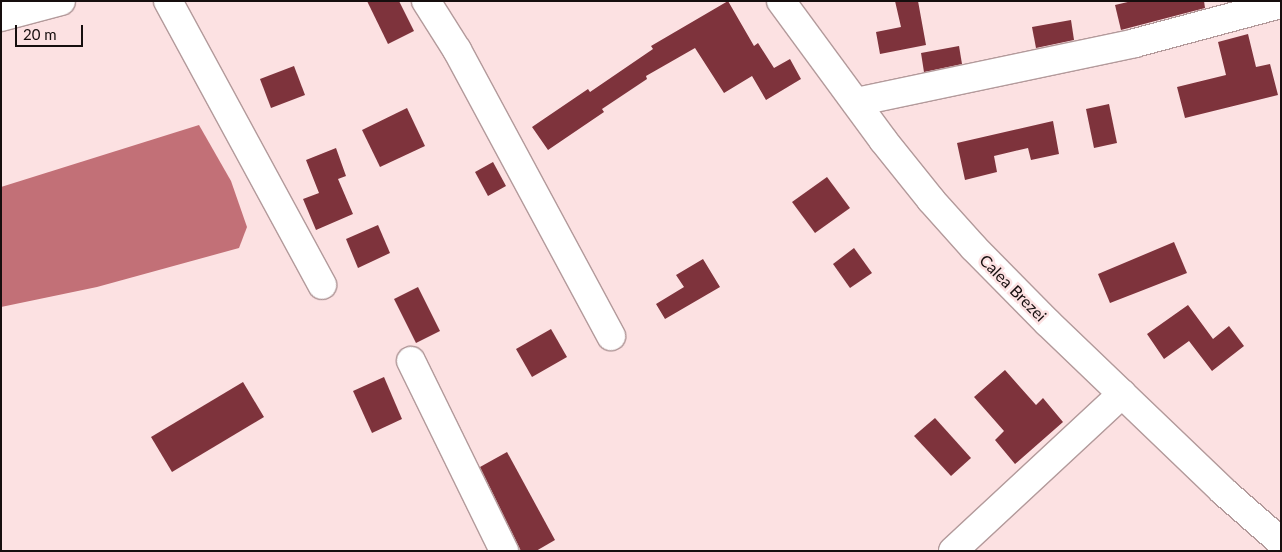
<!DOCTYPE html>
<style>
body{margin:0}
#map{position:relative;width:1282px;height:552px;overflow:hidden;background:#fce1e2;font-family:Lato,sans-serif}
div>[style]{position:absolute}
.water>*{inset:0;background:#c27077}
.building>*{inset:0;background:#7e333c}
.roads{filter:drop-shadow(1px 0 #b39a9b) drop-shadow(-1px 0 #b39a9b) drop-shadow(0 1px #b39a9b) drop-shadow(0 -1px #b39a9b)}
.minor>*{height:28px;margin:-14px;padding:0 14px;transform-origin:14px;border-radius:14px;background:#fff}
span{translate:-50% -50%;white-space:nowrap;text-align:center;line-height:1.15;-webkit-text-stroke:5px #fce1e2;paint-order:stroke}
.street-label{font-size:16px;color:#160e0e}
.frame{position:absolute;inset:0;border:2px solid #160e0e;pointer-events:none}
.scale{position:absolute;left:15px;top:25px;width:68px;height:22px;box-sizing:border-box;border:2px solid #160e0e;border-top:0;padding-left:6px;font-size:15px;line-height:18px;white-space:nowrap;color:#160e0e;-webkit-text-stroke:4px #fce1e2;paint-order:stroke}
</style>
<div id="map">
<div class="water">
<i style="clip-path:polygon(199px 125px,231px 181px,247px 227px,239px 248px,97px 287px,1px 307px,1px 187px)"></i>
</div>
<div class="building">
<i style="clip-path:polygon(367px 1px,399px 1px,414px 31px,388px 44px)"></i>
<i style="clip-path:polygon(728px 1px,754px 46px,758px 43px,774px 68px,790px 59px,801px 79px,766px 100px,752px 76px,724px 93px,695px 48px,646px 76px,647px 79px,602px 109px,604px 112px,548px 150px,532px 127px,588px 89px,590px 92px,653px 49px,651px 46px)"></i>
<i style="clip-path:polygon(895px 1px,918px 1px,926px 45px,880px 54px,876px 32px,901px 27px)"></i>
<i style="clip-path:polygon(1132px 1px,1204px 1px,1205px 8px,1121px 30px,1115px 5px)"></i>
<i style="clip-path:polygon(1071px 20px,1074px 40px,1036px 48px,1032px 27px)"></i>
<i style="clip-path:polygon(1248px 34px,1256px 67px,1270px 64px,1278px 95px,1185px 118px,1177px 87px,1226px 75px,1218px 42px)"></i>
<i style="clip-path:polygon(959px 46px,962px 64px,924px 72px,921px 53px)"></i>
<i style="clip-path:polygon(294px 66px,305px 95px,271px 108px,260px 79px)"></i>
<i style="clip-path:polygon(1109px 104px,1117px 143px,1094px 148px,1086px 109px)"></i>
<i style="clip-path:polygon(407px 108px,425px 146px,380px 167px,362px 130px)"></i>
<i style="clip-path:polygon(1053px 121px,1059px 154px,1031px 160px,1028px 148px,994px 156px,997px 172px,965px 180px,957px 143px)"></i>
<i style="clip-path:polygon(336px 148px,346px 176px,338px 179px,353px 214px,316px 230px,303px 199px,319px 193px,306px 160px)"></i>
<i style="clip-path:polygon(493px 162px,506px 186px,488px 196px,475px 172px)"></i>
<i style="clip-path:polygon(827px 177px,850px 208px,815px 233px,792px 202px)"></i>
<i style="clip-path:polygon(378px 225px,390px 253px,358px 268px,346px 239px)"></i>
<i style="clip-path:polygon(1174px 242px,1187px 273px,1110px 303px,1098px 274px)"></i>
<i style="clip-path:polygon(854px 248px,872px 273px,850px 288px,833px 264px)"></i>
<i style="clip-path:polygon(703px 259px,720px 287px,665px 319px,656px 304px,684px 287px,676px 275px)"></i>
<i style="clip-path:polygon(418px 287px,440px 331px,416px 343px,394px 299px)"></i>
<i style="clip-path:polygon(1188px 305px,1213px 339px,1229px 326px,1244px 346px,1212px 371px,1189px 341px,1164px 359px,1147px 334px)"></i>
<i style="clip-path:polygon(551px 329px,567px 357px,532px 377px,516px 349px)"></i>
<i style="clip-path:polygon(1005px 370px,1036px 405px,1043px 398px,1063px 422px,1015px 464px,995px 440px,1004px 431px,974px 397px)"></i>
<i style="clip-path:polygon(384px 377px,402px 419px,372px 433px,353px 391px)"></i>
<i style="clip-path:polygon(243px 382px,264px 417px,172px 472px,151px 437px)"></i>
<i style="clip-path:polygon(935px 418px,971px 458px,951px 476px,914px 436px)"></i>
<i style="clip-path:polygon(507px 452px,555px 540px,536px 551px,521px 551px,480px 467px)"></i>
</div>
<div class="roads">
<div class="minor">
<i style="left:168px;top:1px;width:323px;rotate:61.5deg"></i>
<i style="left:426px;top:1px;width:58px;rotate:57.7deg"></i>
<i style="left:457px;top:50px;width:325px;rotate:61.7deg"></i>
<i style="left:781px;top:1px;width:172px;rotate:53.7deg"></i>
<i style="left:883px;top:140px;width:77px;rotate:51.3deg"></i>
<i style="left:931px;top:200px;width:64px;rotate:48.1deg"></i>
<i style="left:974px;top:248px;width:104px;rotate:45.4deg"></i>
<i style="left:1047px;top:322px;width:244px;rotate:43.8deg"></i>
<i style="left:1223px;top:491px;width:77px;rotate:41.3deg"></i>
<i style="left:1px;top:17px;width:62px;rotate:-14.9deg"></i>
<i style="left:856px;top:102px;width:285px;rotate:-11.9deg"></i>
<i style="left:1135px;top:43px;width:151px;rotate:-15deg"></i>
<i style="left:411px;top:361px;width:212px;rotate:63.9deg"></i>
<i style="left:953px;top:551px;width:231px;rotate:-42.9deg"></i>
</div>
</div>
<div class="street-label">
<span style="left:1013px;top:288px;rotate:45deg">Calea Brezei</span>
</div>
<div class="frame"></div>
<div class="scale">20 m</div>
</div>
